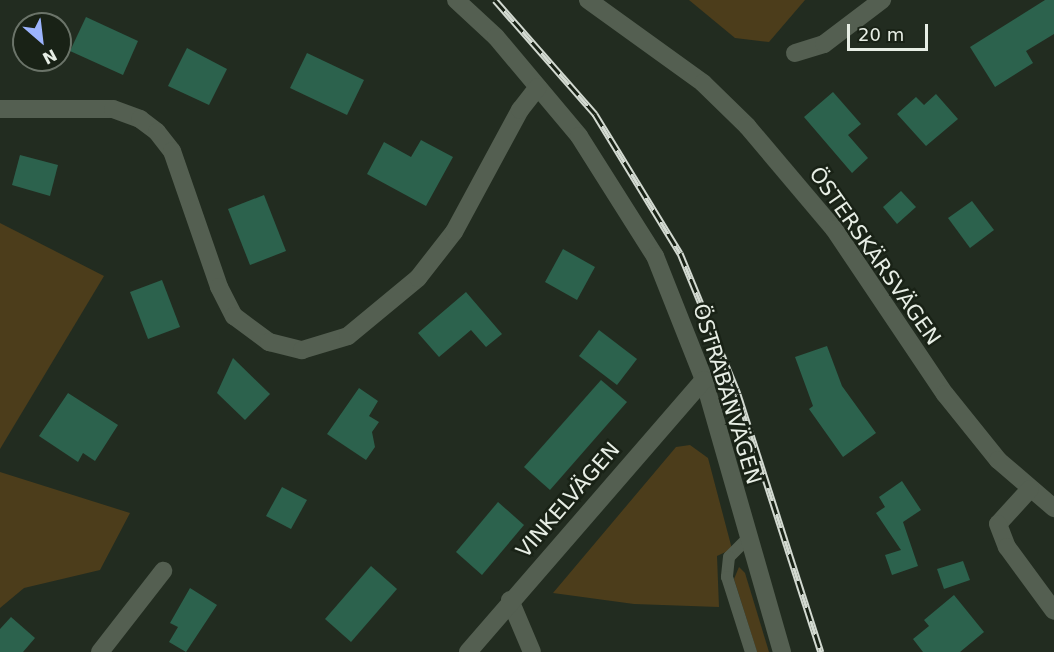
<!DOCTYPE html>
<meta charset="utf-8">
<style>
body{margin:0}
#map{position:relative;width:1054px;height:652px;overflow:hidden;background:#222c20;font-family:"DejaVu Sans",sans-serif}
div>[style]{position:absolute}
.green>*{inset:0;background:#4c3d1b}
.building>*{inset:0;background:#2c624d}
.service>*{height:12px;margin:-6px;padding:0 6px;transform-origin:6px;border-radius:6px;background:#545f51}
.minor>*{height:18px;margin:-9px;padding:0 9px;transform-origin:9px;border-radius:9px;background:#545f51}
.rail>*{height:7px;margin-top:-3.5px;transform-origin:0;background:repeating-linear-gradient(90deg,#192216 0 14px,#d3dad1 0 28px);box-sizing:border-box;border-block:2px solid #d3dad1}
span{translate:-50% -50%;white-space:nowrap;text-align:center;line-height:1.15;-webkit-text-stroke:5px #192216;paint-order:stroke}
.street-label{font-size:21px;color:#e7eee5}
.north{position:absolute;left:12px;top:12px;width:60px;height:60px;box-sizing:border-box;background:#192216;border:2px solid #6b7469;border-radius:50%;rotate:152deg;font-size:16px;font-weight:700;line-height:24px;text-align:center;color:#e7eee5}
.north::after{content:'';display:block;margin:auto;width:21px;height:27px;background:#9cb4fd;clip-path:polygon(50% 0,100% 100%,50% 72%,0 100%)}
.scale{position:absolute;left:847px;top:24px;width:81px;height:27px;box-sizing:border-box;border:3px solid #e7eee5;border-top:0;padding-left:8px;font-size:18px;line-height:21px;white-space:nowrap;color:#e7eee5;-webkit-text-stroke:4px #192216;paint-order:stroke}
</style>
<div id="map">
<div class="green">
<i style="clip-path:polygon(689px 0,805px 0,769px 42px,735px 38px)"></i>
<i style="clip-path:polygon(0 223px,104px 276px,0 449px)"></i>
<i style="clip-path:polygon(690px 445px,708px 458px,732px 549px,717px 556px,719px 607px,634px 604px,553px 593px,676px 447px)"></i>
<i style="clip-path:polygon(0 472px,130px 513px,100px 570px,24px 588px,0 608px)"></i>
<i style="clip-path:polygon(739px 567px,745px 573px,769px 652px,757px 652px,734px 579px)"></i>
</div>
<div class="building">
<i style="clip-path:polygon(1045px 0,1054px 0,1054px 34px,1026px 51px,1033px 63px,995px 87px,970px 47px)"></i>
<i style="clip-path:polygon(86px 17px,138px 41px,123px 75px,70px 51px)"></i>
<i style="clip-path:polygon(187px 48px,227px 69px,209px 105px,168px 86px)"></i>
<i style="clip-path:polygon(307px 53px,364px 80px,347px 115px,290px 88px)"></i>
<i style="clip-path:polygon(833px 92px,861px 124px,848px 135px,868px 158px,852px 173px,804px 117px)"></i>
<i style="clip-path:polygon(936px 94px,958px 119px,926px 146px,897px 114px,916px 97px,924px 105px)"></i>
<i style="clip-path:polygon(421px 140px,453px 157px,426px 206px,367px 174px,384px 142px,411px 157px)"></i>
<i style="clip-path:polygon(20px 155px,58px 165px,50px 196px,12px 185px)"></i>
<i style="clip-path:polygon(901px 191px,916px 207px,897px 224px,883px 207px)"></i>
<i style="clip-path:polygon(264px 195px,286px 251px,250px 265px,228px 209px)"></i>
<i style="clip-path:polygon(972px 201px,994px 230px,970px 248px,948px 218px)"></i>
<i style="clip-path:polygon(563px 249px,595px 267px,577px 300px,545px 282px)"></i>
<i style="clip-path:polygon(162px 280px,180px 327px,148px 339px,130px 292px)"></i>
<i style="clip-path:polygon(466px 292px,502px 334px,486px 347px,471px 330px,439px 357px,418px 333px)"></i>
<i style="clip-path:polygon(599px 330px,637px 359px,617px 385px,579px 356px)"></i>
<i style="clip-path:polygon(827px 346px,842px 386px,876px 433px,843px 457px,809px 409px,813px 406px,795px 357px)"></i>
<i style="clip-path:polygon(233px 358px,270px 394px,245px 420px,217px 393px)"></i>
<i style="clip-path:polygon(601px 380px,627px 402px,550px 490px,524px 467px)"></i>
<i style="clip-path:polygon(359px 388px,378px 401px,369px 416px,379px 422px,372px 432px,375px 447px,366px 460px,327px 434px)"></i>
<i style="clip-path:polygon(68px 393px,118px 425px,95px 461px,83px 453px,78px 462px,39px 436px)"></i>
<i style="clip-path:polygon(902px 481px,921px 510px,903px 522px,918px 566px,892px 575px,885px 555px,901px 550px,876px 513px,885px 507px,879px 497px)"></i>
<i style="clip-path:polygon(282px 487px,307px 500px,291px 529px,266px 516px)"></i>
<i style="clip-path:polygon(498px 502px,524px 525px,482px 575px,456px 552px)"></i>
<i style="clip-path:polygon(963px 561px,970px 580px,944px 589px,937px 569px)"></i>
<i style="clip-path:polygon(371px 566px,397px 589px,351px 642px,325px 619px)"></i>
<i style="clip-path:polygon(190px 588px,217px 605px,186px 652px,169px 642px,178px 627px,170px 623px)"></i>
<i style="clip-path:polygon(954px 595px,984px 632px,960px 652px,923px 652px,913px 639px,929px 626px,924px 620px)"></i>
<i style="clip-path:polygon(11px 617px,35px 638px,23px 652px,0 652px,0 629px)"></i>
</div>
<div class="service">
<i style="left:747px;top:539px;width:25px;rotate:135deg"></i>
<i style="left:729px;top:557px;width:20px;rotate:96deg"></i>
<i style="left:727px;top:577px;width:79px;rotate:72.3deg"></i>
</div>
<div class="minor">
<i style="left:456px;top:0;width:54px;rotate:42.8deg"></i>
<i style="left:496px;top:37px;width:129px;rotate:50deg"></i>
<i style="left:579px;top:136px;width:142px;rotate:57.7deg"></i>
<i style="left:655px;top:256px;width:133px;rotate:68.4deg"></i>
<i style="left:704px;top:380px;width:283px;rotate:74deg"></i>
<i style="left:588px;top:0;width:142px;rotate:35.8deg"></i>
<i style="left:703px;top:83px;width:62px;rotate:44.3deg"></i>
<i style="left:747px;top:126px;width:135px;rotate:49.8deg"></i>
<i style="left:834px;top:229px;width:199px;rotate:56.1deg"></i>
<i style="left:945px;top:394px;width:85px;rotate:51.2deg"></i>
<i style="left:998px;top:460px;width:74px;rotate:40.6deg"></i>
<i style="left:795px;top:53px;width:30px;rotate:-17deg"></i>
<i style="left:824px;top:44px;width:73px;rotate:-37.2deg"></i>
<i style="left:0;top:109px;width:113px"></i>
<i style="left:113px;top:109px;width:29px;rotate:20deg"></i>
<i style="left:140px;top:119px;width:21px;rotate:37deg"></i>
<i style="left:157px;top:132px;width:24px;rotate:52deg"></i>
<i style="left:172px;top:151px;width:144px;rotate:70.9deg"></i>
<i style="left:219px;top:287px;width:33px;rotate:63deg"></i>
<i style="left:234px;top:316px;width:44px;rotate:36.6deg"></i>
<i style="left:269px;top:342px;width:34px;rotate:14deg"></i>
<i style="left:302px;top:350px;width:48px;rotate:-16.9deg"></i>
<i style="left:348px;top:336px;width:91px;rotate:-39.6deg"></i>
<i style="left:418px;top:278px;width:58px;rotate:-52deg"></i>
<i style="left:454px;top:232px;width:139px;rotate:-61.6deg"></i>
<i style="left:520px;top:110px;width:29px;rotate:-52deg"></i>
<i style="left:1030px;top:489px;width:47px;rotate:132.4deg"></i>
<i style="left:998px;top:524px;width:25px;rotate:69deg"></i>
<i style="left:1007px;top:547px;width:79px;rotate:53.7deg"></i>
<i style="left:510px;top:600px;width:56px;rotate:67.1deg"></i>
<i style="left:100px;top:652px;width:103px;rotate:-52.1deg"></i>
<i style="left:468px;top:652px;width:360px;rotate:-49.1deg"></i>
</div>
<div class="rail">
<i style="left:495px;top:0;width:152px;rotate:48.7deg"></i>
<i style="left:595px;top:114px;width:163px;rotate:58.6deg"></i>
<i style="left:680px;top:253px;width:152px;rotate:67.6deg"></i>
<i style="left:738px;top:394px;width:271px;rotate:72.2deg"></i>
</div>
<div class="street-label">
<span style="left:875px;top:256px;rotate:55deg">ÖSTERSKÄRSVÄGEN</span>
<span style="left:727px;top:394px;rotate:73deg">ÖSTRABANVÄGEN</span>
<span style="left:568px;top:500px;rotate:-49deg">VINKELVÄGEN</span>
</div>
<div class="north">N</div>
<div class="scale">20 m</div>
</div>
